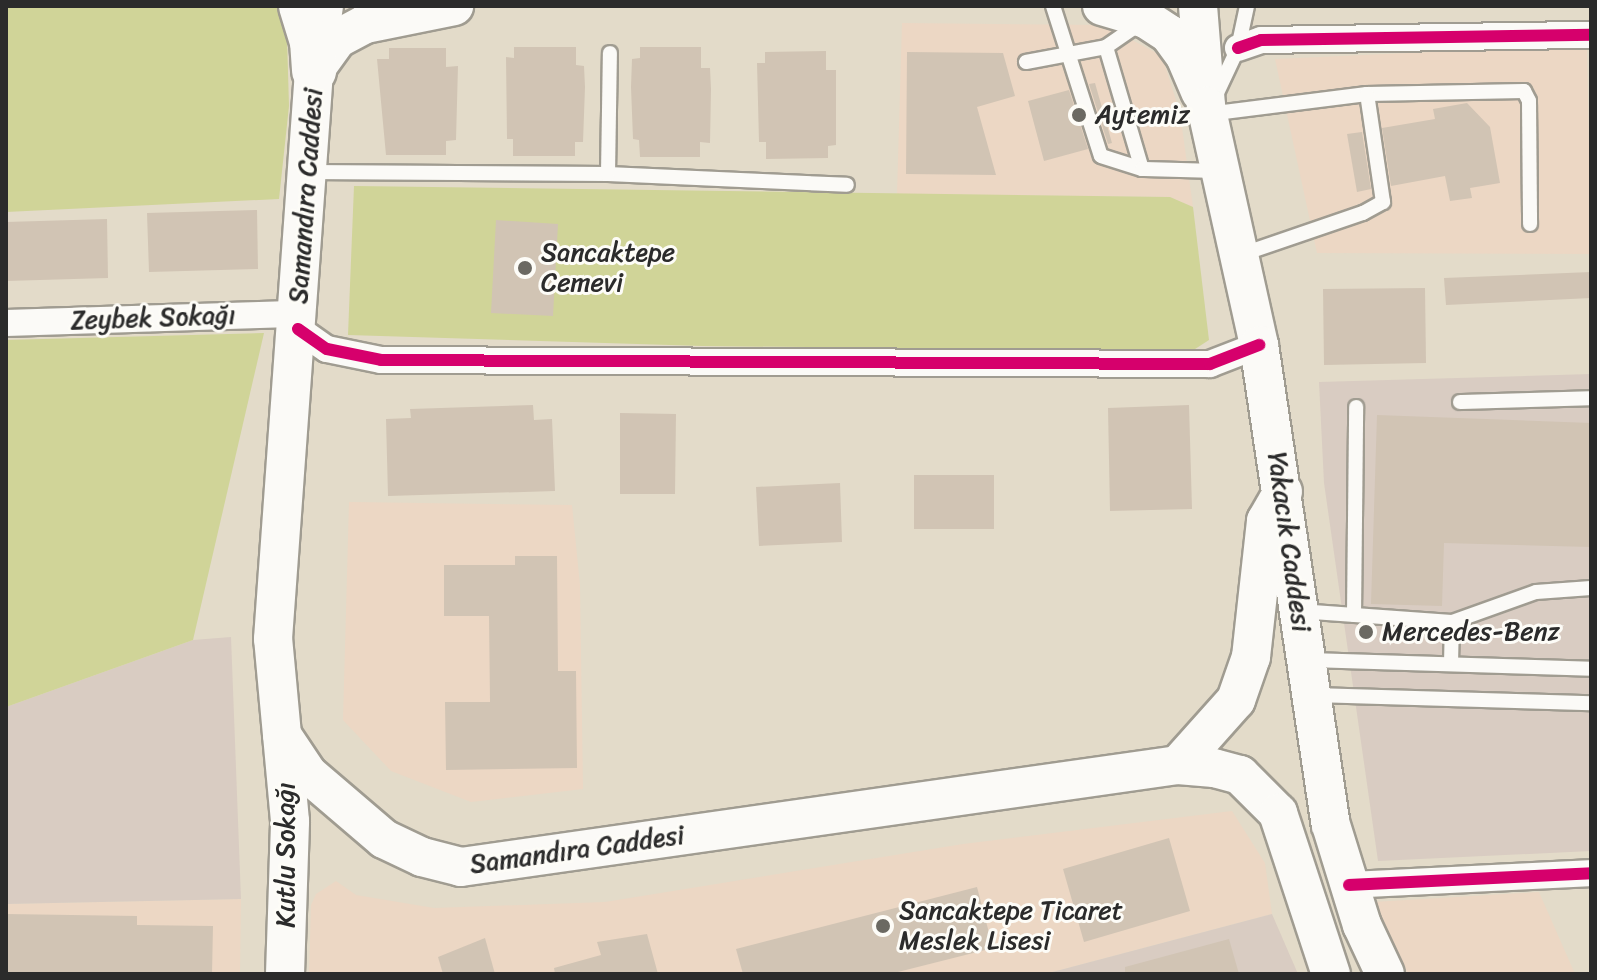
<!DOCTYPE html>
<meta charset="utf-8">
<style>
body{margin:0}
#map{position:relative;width:1597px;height:980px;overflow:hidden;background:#e3dbc9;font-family:Sriracha,sans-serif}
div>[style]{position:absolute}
.built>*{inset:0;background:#ecd7c4}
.industrial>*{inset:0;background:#d9ccc2}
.green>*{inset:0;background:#d0d498}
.building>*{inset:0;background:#d1c4b4}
.roads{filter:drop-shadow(2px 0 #a09c91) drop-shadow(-2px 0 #a09c91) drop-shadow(0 2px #a09c91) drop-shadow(0 -2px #a09c91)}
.lane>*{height:14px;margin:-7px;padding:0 7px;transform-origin:7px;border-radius:7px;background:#fbfaf7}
.street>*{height:26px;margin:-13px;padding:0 13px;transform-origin:13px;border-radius:13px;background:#fbfaf7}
.secondary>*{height:38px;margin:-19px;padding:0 19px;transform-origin:19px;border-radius:19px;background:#fbfaf7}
.highway>*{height:44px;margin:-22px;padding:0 22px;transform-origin:22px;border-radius:22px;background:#fbfaf7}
.cycleway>*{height:12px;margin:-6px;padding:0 6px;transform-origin:6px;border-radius:6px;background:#d6006c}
.dots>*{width:22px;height:22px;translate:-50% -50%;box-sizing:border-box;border:4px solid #fdfcf7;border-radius:50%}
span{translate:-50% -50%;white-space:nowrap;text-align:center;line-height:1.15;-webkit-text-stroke:6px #fdfcf7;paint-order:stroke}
.poi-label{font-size:26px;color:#2b2b2b}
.left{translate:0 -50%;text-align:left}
.street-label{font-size:26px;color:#2b2b2b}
.frame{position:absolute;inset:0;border:8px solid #2b2b2b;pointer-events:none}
</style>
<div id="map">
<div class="built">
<i style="clip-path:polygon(902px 23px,1104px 25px,1162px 56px,1180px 113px,1193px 207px,1170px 197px,897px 194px)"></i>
<i style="clip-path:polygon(1587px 45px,1591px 254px,1317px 253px,1275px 59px)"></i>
<i style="clip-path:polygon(349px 502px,572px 505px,580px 585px,583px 789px,471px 802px,391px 771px,343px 720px)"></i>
<i style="clip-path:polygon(1232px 811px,1265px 863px,1272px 914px,1045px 974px,309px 974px,311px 905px,316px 894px,336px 881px,356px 895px,434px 908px,605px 902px,963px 844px)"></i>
<i style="clip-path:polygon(1539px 892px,1575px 974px,1408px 974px,1373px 902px)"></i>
<i style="clip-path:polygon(241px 899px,240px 974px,6px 974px,6px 904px)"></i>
</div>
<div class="industrial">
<i style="clip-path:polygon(1591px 374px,1591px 851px,1378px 861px,1324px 483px,1319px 382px)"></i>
<i style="clip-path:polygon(231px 637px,241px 899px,6px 904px,6px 707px,193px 640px)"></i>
<i style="clip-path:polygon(1272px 914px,1298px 974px,1045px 974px)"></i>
</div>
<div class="green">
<i style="clip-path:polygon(6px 6px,279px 6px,287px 38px,289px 106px,279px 199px,6px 212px)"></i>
<i style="clip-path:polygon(354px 186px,1170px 197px,1193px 207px,1209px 340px,1192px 351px,702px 346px,348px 335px)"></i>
<i style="clip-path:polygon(264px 333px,193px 640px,6px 707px,6px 340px)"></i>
</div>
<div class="building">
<i style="clip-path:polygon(514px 47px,576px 47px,576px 65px,584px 66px,585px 87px,583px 142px,575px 142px,575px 156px,513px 156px,513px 139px,507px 139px,506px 57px,514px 58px)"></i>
<i style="clip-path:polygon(640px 47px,701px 47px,701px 68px,710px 68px,711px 89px,710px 143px,700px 142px,700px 157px,640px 157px,639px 140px,633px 139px,631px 87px,632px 59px,640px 58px)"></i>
<i style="clip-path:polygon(389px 48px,446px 48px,446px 67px,458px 66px,456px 140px,446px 141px,446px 155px,386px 155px,377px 59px,389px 59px)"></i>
<i style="clip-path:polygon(826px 51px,826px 70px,836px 70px,836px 145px,828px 146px,828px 158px,766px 159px,766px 142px,759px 142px,757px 63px,765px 63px,765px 52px)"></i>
<i style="clip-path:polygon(907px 52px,1003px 53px,1015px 96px,977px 107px,996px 175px,906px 174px)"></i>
<i style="clip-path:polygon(1095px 83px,1112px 143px,1108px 144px,1089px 84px)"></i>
<i style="clip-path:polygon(1069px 90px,1088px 149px,1044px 161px,1028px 101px)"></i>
<i style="clip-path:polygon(1467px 103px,1490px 127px,1500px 183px,1470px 188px,1472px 198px,1450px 201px,1445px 176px,1391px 186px,1382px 128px,1435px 119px,1433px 109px)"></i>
<i style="clip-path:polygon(1362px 132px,1371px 189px,1357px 192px,1347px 134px)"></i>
<i style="clip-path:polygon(257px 210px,258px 269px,149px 272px,147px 213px)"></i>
<i style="clip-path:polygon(107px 219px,108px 278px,6px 281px,6px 222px)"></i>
<i style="clip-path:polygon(496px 220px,558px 224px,553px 316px,491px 313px)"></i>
<i style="clip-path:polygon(1591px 272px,1591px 298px,1446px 305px,1444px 278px)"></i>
<i style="clip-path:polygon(1425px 288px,1426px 363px,1324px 365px,1323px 289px)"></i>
<i style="clip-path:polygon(533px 405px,534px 420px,552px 419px,555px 491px,388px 496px,386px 419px,411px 418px,410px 409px)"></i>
<i style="clip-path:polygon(1189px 405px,1192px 509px,1110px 511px,1108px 408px)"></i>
<i style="clip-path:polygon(620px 413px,676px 414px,675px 494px,620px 494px)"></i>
<i style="clip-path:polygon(1377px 415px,1591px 423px,1591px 547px,1444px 543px,1442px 606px,1371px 604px)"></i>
<i style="clip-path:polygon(914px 475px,994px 475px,994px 529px,914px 529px)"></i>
<i style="clip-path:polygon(840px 483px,842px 542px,759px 546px,756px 487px)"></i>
<i style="clip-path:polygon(515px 556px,557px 556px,558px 671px,576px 671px,577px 768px,446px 770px,445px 702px,490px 702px,489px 616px,444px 616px,444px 565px,515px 565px)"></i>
<i style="clip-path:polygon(1169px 838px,1190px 911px,1084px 942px,1063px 869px)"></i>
<i style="clip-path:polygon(977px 887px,993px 948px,890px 974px,743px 974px,736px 949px)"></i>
<i style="clip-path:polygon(6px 914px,137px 916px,137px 925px,213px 926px,212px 974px,6px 974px)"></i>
<i style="clip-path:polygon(647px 934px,658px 974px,555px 974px,554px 968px,601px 955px,597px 942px)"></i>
<i style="clip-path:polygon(485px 938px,495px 974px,443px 974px,438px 957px)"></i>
<i style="clip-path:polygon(1229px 939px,1239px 974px,1125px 974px,1125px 967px)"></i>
</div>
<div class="roads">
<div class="lane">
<i style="left:1053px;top:6px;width:157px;rotate:72.3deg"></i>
<i style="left:1101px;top:156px;width:43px;rotate:17.6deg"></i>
<i style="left:1142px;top:22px;width:44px;rotate:145.2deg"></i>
<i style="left:1106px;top:47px;width:127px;rotate:73.6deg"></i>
<i style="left:1142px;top:169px;width:77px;rotate:1.5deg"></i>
<i style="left:1026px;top:62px;width:81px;rotate:-10.6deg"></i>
<i style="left:1216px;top:95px;width:52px;rotate:-64.9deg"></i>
<i style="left:1238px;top:48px;width:43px;rotate:-77.9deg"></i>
<i style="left:1208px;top:114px;width:160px;rotate:-7.2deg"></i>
<i style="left:1367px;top:94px;width:157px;rotate:-1.1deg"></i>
<i style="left:1524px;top:91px;width:11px;rotate:63deg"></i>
<i style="left:1529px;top:101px;width:123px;rotate:89.5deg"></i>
<i style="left:308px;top:172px;width:300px;rotate:0.4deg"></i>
<i style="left:608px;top:174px;width:239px;rotate:2.6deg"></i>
<i style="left:608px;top:174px;width:121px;rotate:-89.1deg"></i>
<i style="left:1240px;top:255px;width:130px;rotate:-18.9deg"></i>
<i style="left:1363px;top:213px;width:23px;rotate:-29deg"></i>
<i style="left:1383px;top:202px;width:109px;rotate:-98.4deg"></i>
<i style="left:1460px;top:402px;width:131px;rotate:-1.7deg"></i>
<i style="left:1299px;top:611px;width:153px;rotate:4.1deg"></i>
<i style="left:1452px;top:622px;width:89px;rotate:-19.7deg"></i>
<i style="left:1536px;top:592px;width:55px;rotate:-4.2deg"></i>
<i style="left:1354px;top:615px;width:208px;rotate:-89.4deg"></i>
<i style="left:1310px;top:660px;width:281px;rotate:1.8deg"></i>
<i style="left:1451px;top:663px;width:41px;rotate:-88.6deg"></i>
<i style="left:1314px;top:695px;width:277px;rotate:1.7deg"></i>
</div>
<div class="street">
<i style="left:1238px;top:48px;width:24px;rotate:-19deg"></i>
<i style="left:1261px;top:40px;width:330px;rotate:-0.9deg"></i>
<i style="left:6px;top:323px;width:293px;rotate:-1.8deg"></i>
<i style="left:298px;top:329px;width:35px;rotate:35deg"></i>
<i style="left:327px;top:349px;width:55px;rotate:11.5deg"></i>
<i style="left:381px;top:360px;width:829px;rotate:0.28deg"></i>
<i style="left:1210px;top:364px;width:53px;rotate:-21.2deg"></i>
<i style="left:1349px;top:885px;width:242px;rotate:-2.8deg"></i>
</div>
<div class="secondary">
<i style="left:1102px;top:6px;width:46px;rotate:16.5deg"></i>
<i style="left:1146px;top:19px;width:27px;rotate:33deg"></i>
<i style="left:1169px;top:34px;width:27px;rotate:54deg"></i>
<i style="left:1185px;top:56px;width:39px;rotate:67deg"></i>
<i style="left:1198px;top:6px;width:100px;rotate:85.4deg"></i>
<i style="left:1206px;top:106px;width:245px;rotate:77.5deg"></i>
<i style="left:1259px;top:345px;width:485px;rotate:81.5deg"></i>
<i style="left:1331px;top:825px;width:105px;rotate:72.8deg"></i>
<i style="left:1362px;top:925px;width:54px;rotate:64.9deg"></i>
<i style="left:314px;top:71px;width:39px;rotate:-54deg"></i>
<i style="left:337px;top:39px;width:32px;rotate:-28deg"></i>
<i style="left:365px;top:24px;width:91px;rotate:-11.4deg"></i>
<i style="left:282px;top:735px;width:47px;rotate:56.3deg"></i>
<i style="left:308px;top:774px;width:100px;rotate:40.5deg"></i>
<i style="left:384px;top:839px;width:42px;rotate:25.3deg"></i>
<i style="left:422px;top:857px;width:40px;rotate:14.4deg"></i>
<i style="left:461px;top:867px;width:724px;rotate:-8.1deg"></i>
<i style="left:1178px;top:765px;width:36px;rotate:5deg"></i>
<i style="left:1214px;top:768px;width:27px;rotate:15deg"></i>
<i style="left:1240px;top:775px;width:54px;rotate:45deg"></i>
<i style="left:1278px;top:813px;width:169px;rotate:71.8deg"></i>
<i style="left:1178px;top:765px;width:87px;rotate:-48.3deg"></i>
<i style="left:1236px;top:700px;width:46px;rotate:-70.8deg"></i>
<i style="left:1251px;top:657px;width:137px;rotate:-83.7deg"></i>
<i style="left:1266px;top:521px;width:34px;rotate:-60deg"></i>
<i style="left:285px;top:974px;width:153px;rotate:-88.1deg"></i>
<i style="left:290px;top:821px;width:183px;rotate:-95.3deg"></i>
<i style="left:273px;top:639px;width:569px;rotate:-85.87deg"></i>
<i style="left:314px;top:71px;width:66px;rotate:-81.3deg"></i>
</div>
<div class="highway">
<i style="left:301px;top:6px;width:37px;rotate:73deg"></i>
<i style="left:312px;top:41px;width:30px;rotate:86deg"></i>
</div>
</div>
<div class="cycleway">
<i style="left:1238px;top:48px;width:24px;rotate:-19deg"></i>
<i style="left:1261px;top:40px;width:330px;rotate:-0.9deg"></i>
<i style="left:298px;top:329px;width:35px;rotate:35deg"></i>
<i style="left:327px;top:349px;width:55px;rotate:11.5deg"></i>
<i style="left:381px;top:360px;width:829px;rotate:0.28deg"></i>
<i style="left:1210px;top:364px;width:53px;rotate:-21.2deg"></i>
<i style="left:1349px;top:885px;width:242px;rotate:-2.8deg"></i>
</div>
<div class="dots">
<i style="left:1079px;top:115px;background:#6b6962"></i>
<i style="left:525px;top:268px;background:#6b6962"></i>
<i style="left:1366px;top:632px;background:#6b6962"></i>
<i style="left:883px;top:926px;background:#6b6962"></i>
</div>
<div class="poi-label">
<span class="left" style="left:1095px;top:115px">Aytemiz</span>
<span class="left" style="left:541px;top:268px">Sancaktepe<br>Cemevi</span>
<span class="left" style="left:1382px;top:632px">Mercedes-Benz</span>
<span class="left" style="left:899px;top:926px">Sancaktepe Ticaret<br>Meslek Lisesi</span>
</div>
<div class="street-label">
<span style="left:306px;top:196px;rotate:-86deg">Samandıra Caddesi</span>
<span style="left:153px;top:318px;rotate:-2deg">Zeybek Sokağı</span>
<span style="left:1289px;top:542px;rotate:82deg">Yakacık Caddesi</span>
<span style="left:577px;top:850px;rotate:-8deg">Samandıra Caddesi</span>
<span style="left:286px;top:855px;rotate:-90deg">Kutlu Sokağı</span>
</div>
<div class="frame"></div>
</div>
